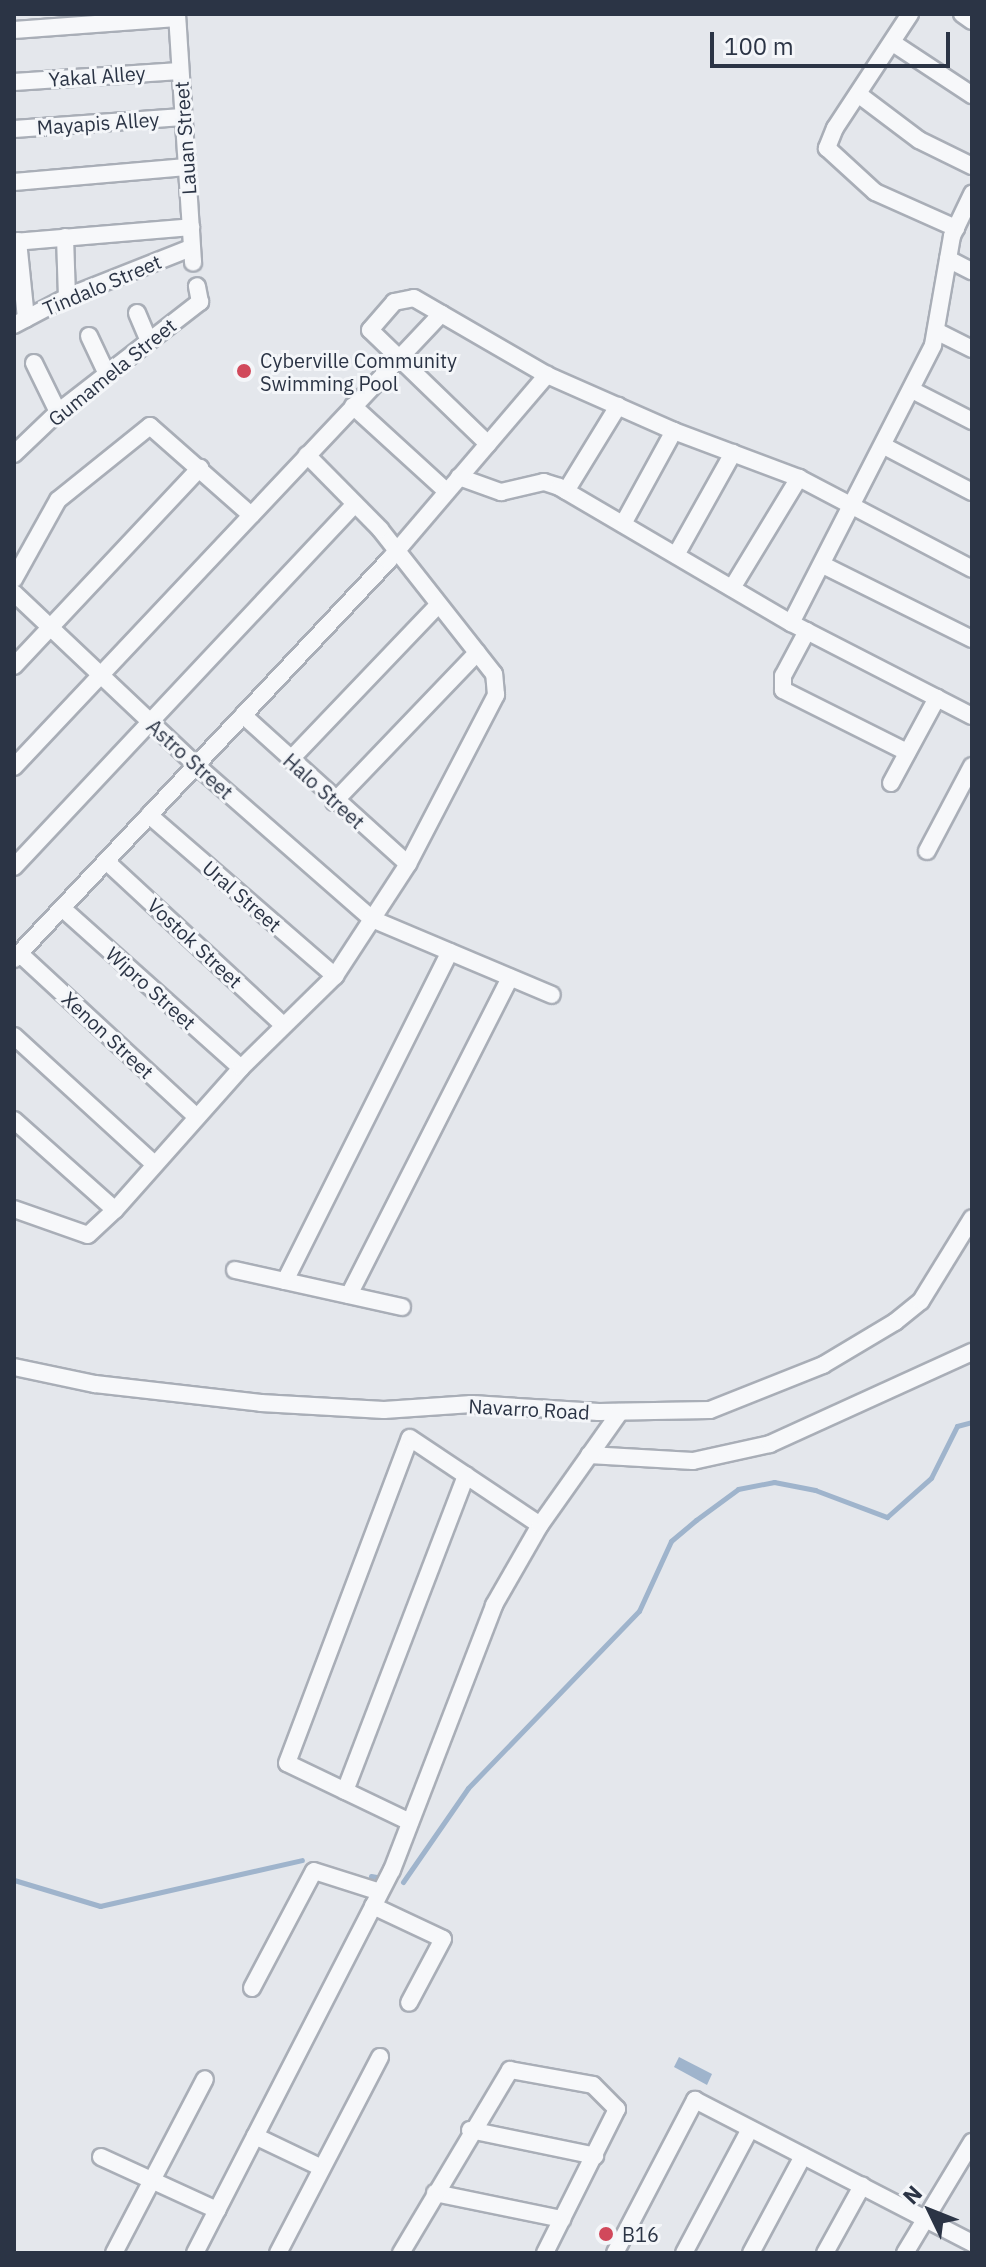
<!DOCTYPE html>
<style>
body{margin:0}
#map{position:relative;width:986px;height:2267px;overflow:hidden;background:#e4e7ec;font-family:"IBM Plex Sans",sans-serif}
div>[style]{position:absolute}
.water>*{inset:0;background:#9fb4cc}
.stream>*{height:5px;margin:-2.5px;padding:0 2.5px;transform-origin:2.5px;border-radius:2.5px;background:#9fb4cc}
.roads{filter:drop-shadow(2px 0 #a9aeb7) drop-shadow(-2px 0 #a9aeb7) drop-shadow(0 2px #a9aeb7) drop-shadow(0 -2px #a9aeb7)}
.minor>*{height:16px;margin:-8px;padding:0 8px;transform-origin:8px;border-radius:8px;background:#f7f8fa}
.dots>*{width:22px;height:22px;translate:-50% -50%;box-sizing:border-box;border:4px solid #f4f6f9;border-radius:50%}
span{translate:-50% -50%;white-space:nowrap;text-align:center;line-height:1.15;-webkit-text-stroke:6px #f4f6f9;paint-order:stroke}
.street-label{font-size:20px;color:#2b3445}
.poi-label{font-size:20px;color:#2b3445}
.left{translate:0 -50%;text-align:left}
.frame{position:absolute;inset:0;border:16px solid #2b3445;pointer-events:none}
.north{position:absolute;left:890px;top:2171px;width:80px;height:80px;-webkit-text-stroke:6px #f4f6f9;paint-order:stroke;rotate:313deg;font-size:22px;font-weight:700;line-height:32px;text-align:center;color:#2b3445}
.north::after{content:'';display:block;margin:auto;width:28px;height:36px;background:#2b3445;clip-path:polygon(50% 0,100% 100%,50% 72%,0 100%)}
.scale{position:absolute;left:710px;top:32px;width:240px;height:36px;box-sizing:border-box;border:4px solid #2b3445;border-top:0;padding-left:10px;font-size:24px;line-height:28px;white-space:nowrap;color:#2b3445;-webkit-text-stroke:6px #f4f6f9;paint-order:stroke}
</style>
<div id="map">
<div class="water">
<i style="clip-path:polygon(679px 2057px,712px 2074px,707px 2085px,674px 2067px)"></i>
</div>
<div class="stream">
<i style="left:371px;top:1876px;width:11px;rotate:10deg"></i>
<i style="left:14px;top:1880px;width:90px;rotate:16.8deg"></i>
<i style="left:100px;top:1906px;width:207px;rotate:-12.8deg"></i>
<i style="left:403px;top:1882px;width:114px;rotate:-55.3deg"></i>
<i style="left:468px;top:1788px;width:246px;rotate:-46deg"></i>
<i style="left:639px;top:1611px;width:77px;rotate:-65.4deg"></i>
<i style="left:671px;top:1541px;width:33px;rotate:-40deg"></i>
<i style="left:696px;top:1520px;width:52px;rotate:-36.4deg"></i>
<i style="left:738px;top:1489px;width:37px;rotate:-11deg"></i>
<i style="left:774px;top:1482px;width:42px;rotate:11deg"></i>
<i style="left:815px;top:1490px;width:77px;rotate:20.6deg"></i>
<i style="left:887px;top:1517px;width:59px;rotate:-41.6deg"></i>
<i style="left:931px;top:1478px;width:58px;rotate:-63.4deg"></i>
<i style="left:957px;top:1426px;width:16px;rotate:-15deg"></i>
</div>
<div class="roads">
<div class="minor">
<i style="left:177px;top:14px;width:249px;rotate:86.3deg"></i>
<i style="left:910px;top:14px;width:136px;rotate:123.3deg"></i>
<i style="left:835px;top:128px;width:22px;rotate:112deg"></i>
<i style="left:827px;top:148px;width:65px;rotate:42.5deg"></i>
<i style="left:875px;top:192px;width:89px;rotate:24deg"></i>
<i style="left:962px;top:14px;width:12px;rotate:35deg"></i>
<i style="left:14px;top:30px;width:163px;rotate:-4.2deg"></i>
<i style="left:893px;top:43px;width:95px;rotate:33.4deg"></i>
<i style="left:14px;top:82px;width:166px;rotate:-3.8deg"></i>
<i style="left:858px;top:94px;width:76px;rotate:37deg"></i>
<i style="left:919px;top:140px;width:59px;rotate:26.1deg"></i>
<i style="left:14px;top:129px;width:169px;rotate:-4.1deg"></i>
<i style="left:14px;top:182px;width:173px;rotate:-5deg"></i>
<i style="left:65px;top:237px;width:60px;rotate:88.1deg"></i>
<i style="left:18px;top:241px;width:78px;rotate:84.1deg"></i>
<i style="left:14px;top:242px;width:178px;rotate:-4.8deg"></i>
<i style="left:948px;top:259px;width:27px;rotate:27deg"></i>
<i style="left:137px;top:313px;width:30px;rotate:67deg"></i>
<i style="left:14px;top:325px;width:60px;rotate:-27.8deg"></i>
<i style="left:67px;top:297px;width:133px;rotate:-21.6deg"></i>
<i style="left:936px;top:331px;width:40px;rotate:26.6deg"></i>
<i style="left:89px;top:336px;width:42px;rotate:64.7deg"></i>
<i style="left:34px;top:363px;width:55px;rotate:63.9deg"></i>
<i style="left:912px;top:390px;width:68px;rotate:27.3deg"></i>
<i style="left:353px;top:406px;width:126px;rotate:42.4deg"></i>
<i style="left:488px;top:444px;width:164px;rotate:-136deg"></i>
<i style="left:370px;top:330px;width:37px;rotate:-49deg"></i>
<i style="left:394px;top:302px;width:20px;rotate:-11deg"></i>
<i style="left:414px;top:298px;width:154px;rotate:30.1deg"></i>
<i style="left:547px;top:375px;width:139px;rotate:23.8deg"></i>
<i style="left:674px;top:431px;width:134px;rotate:20.6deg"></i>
<i style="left:799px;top:478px;width:195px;rotate:27.7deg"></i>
<i style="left:884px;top:446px;width:99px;rotate:27.6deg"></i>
<i style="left:14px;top:454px;width:61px;rotate:-43.7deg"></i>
<i style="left:58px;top:412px;width:180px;rotate:-37.8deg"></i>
<i style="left:200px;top:302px;width:16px;rotate:-101deg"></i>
<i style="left:459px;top:477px;width:45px;rotate:19.7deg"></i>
<i style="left:501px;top:492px;width:44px;rotate:-13.1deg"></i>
<i style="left:544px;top:482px;width:16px;rotate:18deg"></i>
<i style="left:559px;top:487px;width:269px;rotate:30.4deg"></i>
<i style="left:791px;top:623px;width:203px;rotate:27.2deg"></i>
<i style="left:566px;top:491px;width:100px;rotate:-58.5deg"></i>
<i style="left:623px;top:524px;width:106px;rotate:-61.3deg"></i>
<i style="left:676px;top:555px;width:117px;rotate:-60.8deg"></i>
<i style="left:823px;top:565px;width:166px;rotate:26.4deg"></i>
<i style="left:14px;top:579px;width:90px;rotate:-60.9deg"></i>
<i style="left:58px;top:500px;width:118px;rotate:-38.8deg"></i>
<i style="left:150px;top:426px;width:135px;rotate:41.4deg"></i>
<i style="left:732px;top:588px;width:129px;rotate:-58.7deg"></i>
<i style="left:14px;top:593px;width:250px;rotate:43.4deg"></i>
<i style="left:196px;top:765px;width:234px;rotate:41.2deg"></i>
<i style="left:372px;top:919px;width:195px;rotate:22.9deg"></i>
<i style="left:791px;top:623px;width:312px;rotate:-62.9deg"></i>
<i style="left:933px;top:345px;width:111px;rotate:-80.1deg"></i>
<i style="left:952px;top:236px;width:47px;rotate:-64.5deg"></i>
<i style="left:807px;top:631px;width:51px;rotate:118.1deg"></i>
<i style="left:783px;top:676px;width:14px;rotate:90deg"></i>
<i style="left:783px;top:690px;width:139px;rotate:26.6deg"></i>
<i style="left:14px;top:666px;width:272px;rotate:-46.8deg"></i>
<i style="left:243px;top:715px;width:222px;rotate:42.1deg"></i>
<i style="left:290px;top:760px;width:214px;rotate:-46.3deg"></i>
<i style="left:14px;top:767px;width:623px;rotate:-46.69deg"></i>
<i style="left:891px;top:783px;width:97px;rotate:-61.6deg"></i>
<i style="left:334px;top:802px;width:207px;rotate:-46.2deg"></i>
<i style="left:149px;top:815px;width:246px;rotate:40.9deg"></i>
<i style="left:927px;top:851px;width:96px;rotate:-62.1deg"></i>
<i style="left:106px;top:861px;width:241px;rotate:42.8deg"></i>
<i style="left:14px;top:867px;width:497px;rotate:-46.8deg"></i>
<i style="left:62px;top:908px;width:240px;rotate:41.8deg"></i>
<i style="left:19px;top:953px;width:242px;rotate:42.7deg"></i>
<i style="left:14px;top:959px;width:546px;rotate:-46.78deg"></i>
<i style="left:388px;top:561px;width:245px;rotate:-49.5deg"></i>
<i style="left:14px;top:1036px;width:188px;rotate:42.4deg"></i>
<i style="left:14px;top:1120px;width:135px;rotate:41.7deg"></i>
<i style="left:14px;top:1209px;width:78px;rotate:19.4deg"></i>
<i style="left:88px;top:1235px;width:37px;rotate:-43deg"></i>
<i style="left:115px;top:1210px;width:190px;rotate:-48.4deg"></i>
<i style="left:241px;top:1068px;width:132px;rotate:-44.4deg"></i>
<i style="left:335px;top:976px;width:134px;rotate:-56.9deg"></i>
<i style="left:408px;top:864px;width:191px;rotate:-62.5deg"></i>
<i style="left:496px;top:695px;width:21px;rotate:-95deg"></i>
<i style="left:494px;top:674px;width:184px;rotate:-128.2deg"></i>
<i style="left:380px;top:529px;width:104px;rotate:-134.6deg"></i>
<i style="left:235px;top:1270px;width:171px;rotate:12.5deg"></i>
<i style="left:285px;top:1281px;width:368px;rotate:-63.4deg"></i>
<i style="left:349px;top:1295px;width:356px;rotate:-63.1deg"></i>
<i style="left:14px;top:1367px;width:83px;rotate:11.9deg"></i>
<i style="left:95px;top:1384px;width:167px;rotate:6.5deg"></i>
<i style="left:261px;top:1403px;width:123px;rotate:3.3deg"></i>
<i style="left:384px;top:1410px;width:88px;rotate:-3.9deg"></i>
<i style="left:472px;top:1404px;width:127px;rotate:3.6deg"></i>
<i style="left:599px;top:1412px;width:111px;rotate:-1deg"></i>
<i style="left:710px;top:1410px;width:122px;rotate:-21.7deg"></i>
<i style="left:823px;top:1365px;width:84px;rotate:-30.8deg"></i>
<i style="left:895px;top:1322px;width:33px;rotate:-39deg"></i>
<i style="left:921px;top:1301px;width:97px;rotate:-58.4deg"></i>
<i style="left:589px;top:1455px;width:104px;rotate:3.3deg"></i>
<i style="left:693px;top:1461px;width:79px;rotate:-12.4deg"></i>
<i style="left:770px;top:1444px;width:222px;rotate:-24.5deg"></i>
<i style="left:345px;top:1791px;width:338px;rotate:-69deg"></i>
<i style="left:410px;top:1822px;width:136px;rotate:-154.4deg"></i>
<i style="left:287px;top:1763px;width:347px;rotate:-69.3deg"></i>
<i style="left:410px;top:1438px;width:156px;rotate:33.8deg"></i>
<i style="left:373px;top:1906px;width:77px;rotate:25.2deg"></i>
<i style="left:443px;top:1939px;width:72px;rotate:118deg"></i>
<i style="left:252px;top:1988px;width:132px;rotate:-62.1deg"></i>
<i style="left:314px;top:1871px;width:69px;rotate:17.7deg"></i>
<i style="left:470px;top:2130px;width:128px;rotate:11.7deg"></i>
<i style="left:255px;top:2136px;width:74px;rotate:25.5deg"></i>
<i style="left:101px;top:2157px;width:128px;rotate:24.6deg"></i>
<i style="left:435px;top:2193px;width:130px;rotate:11.6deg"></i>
<i style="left:114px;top:2253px;width:196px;rotate:-62.4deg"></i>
<i style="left:195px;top:2253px;width:431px;rotate:-62.8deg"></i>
<i style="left:392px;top:1870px;width:284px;rotate:-68.9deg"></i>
<i style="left:494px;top:1605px;width:92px;rotate:-60.1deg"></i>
<i style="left:540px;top:1525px;width:138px;rotate:-54.7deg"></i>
<i style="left:278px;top:2253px;width:221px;rotate:-62.5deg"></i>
<i style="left:401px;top:2253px;width:213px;rotate:-59.2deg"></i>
<i style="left:510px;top:2070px;width:84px;rotate:10.2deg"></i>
<i style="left:593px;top:2085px;width:34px;rotate:45deg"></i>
<i style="left:617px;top:2109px;width:161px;rotate:116.6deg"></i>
<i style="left:615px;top:2253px;width:173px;rotate:-62.4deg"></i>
<i style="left:695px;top:2100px;width:312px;rotate:27.3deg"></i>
<i style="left:684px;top:2253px;width:140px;rotate:-62deg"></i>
<i style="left:751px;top:2253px;width:110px;rotate:-61.8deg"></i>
<i style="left:825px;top:2253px;width:77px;rotate:-61.1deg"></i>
<i style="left:905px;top:2253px;width:130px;rotate:-58.9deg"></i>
</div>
</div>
<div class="dots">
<i style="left:244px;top:371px;background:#d1495b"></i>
<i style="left:606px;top:2234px;background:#d1495b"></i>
</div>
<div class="street-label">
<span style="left:97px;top:76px;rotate:-4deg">Yakal Alley</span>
<span style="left:98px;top:123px;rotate:-4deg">Mayapis Alley</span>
<span style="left:185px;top:138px;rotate:-94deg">Lauan Street</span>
<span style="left:102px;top:285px;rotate:-23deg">Tindalo Street</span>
<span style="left:112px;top:372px;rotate:-39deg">Gumamela Street</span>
<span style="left:190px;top:759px;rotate:42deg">Astro Street</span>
<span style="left:324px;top:791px;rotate:42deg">Halo Street</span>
<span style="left:242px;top:896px;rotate:41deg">Ural Street</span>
<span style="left:195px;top:943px;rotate:43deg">Vostok Street</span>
<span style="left:151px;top:988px;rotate:42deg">Wipro Street</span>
<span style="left:108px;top:1035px;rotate:43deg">Xenon Street</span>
<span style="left:529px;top:1409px;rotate:3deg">Navarro Road</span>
</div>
<div class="poi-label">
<span class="left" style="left:260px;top:372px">Cyberville Community<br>Swimming Pool</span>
<span class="left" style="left:622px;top:2234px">B16</span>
</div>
<div class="frame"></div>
<div class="north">N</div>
<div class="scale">100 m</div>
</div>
